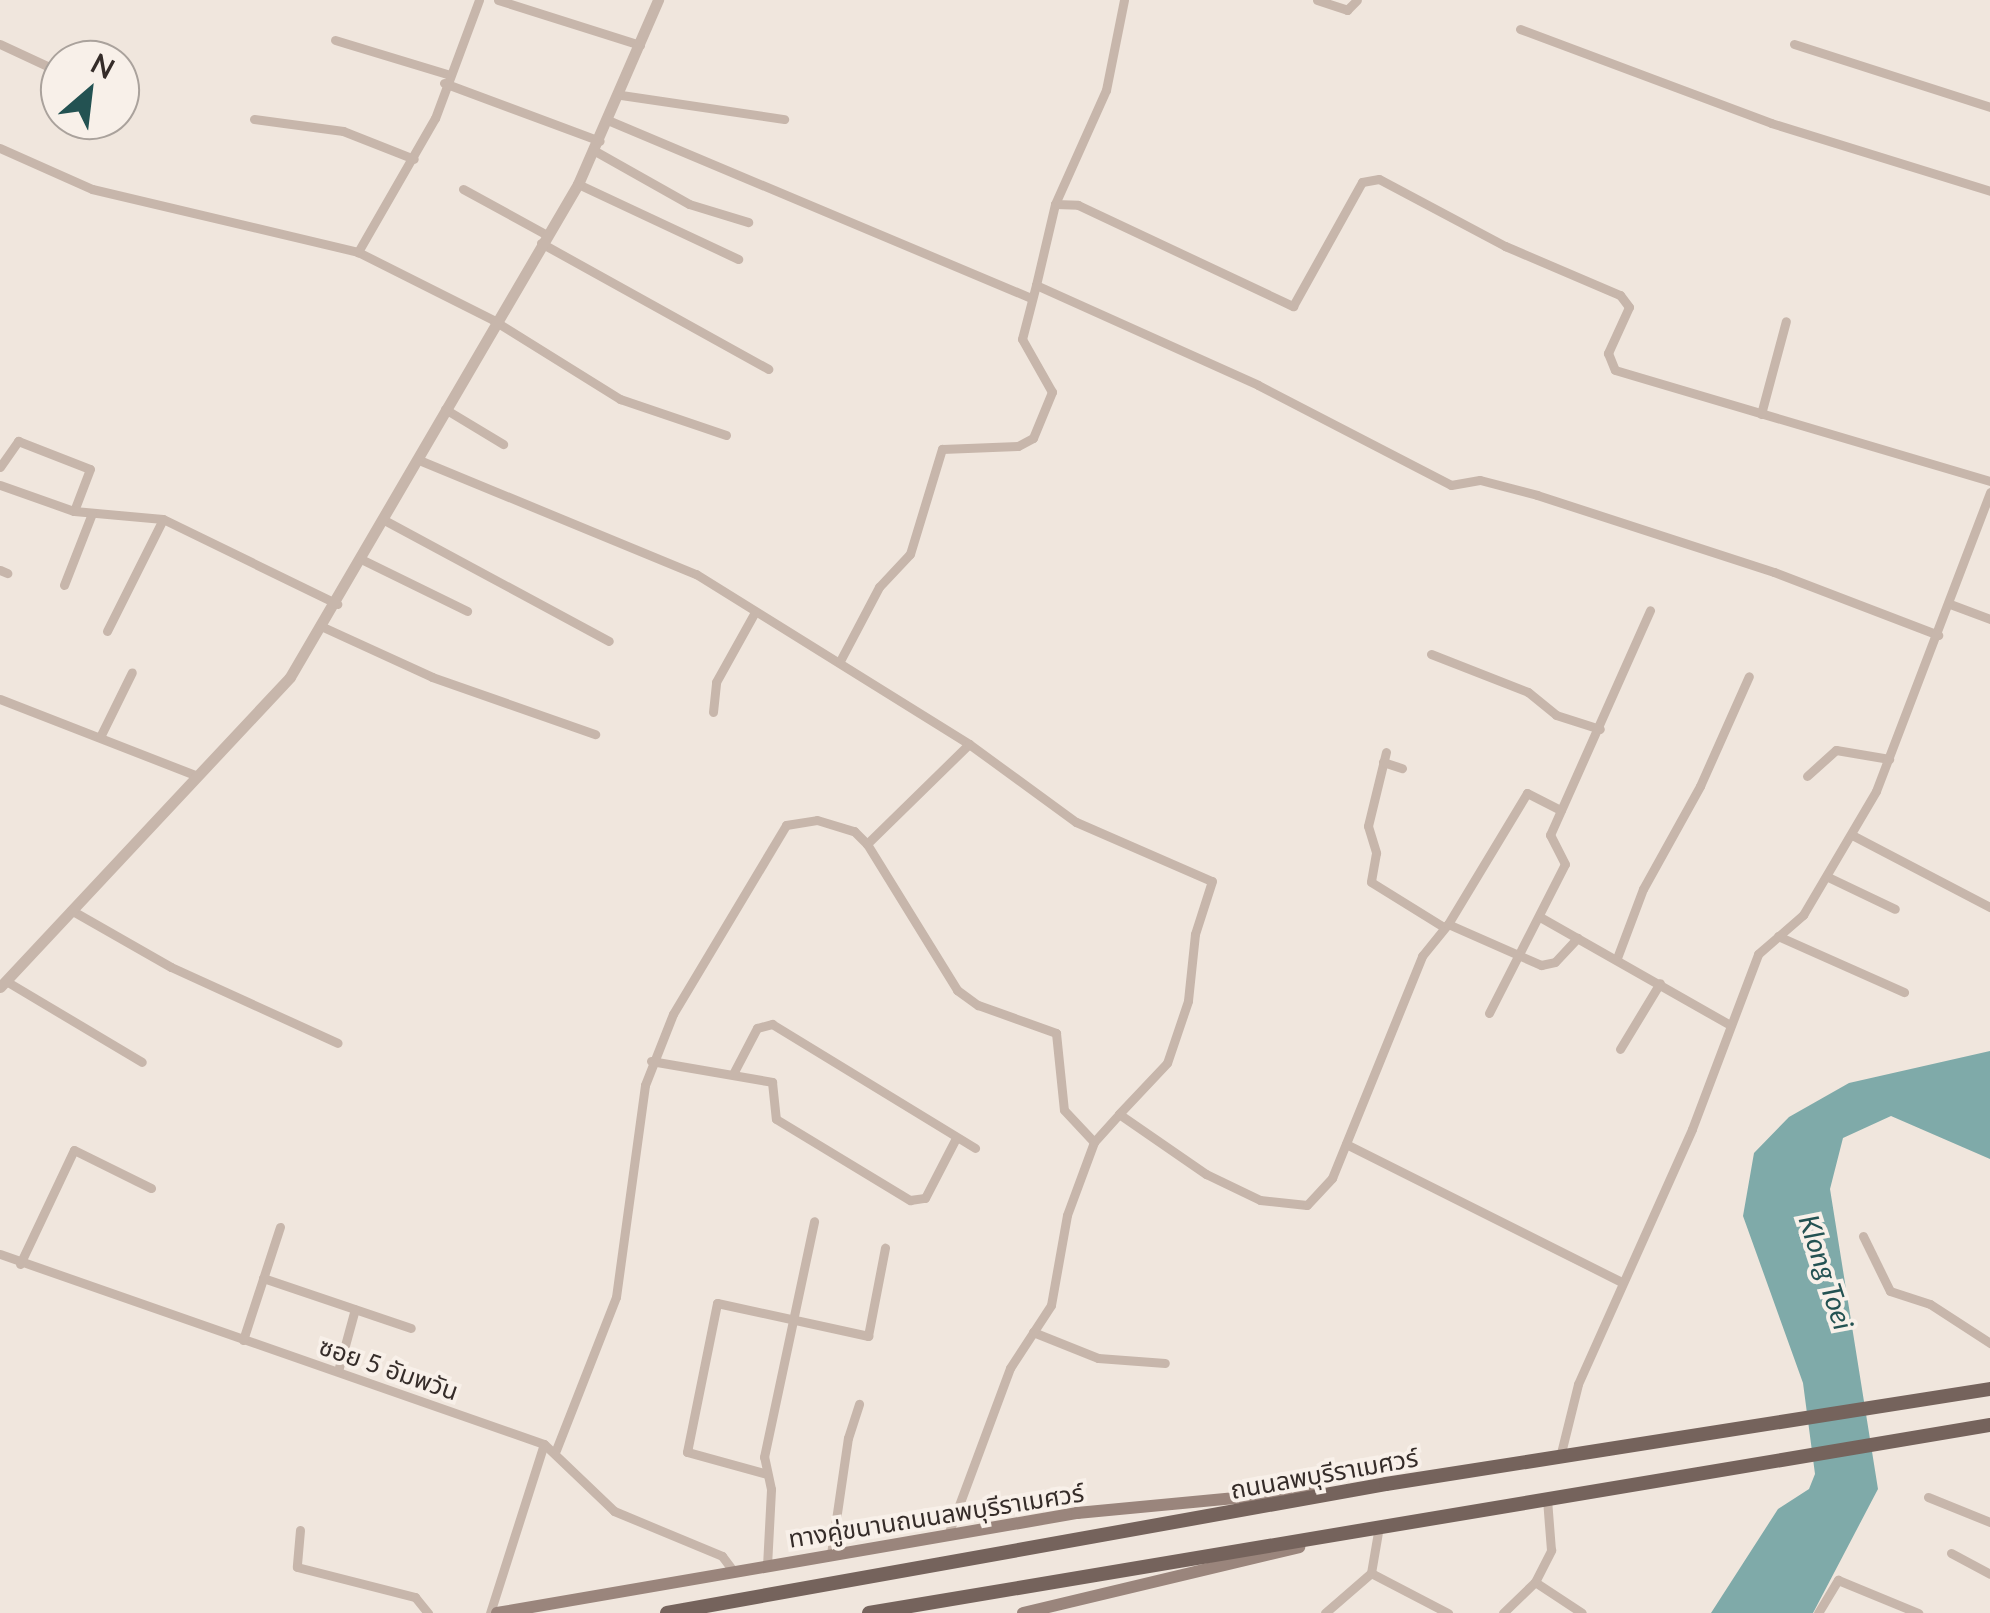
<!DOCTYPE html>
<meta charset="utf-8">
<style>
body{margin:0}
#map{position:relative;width:1990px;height:1613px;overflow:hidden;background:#f0e6dd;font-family:Lato,"Noto Sans Thai",sans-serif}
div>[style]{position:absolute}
.water>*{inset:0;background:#7faaa9}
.minor>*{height:9px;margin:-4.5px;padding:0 4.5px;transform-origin:4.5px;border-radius:4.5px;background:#c7b6ab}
.tertiary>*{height:11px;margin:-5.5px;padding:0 5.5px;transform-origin:5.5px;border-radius:5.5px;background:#c7b6ab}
.secondary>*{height:12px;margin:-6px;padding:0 6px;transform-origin:6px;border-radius:6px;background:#9a857c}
.primary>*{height:14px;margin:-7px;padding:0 7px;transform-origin:7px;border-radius:7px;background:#75635c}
span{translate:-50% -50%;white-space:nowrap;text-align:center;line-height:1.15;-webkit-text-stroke:8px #f8f0e9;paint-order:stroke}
.street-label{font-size:25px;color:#352c29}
.water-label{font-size:28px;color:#235252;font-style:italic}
.north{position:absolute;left:40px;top:40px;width:100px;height:100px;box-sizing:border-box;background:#f8f0e9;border:2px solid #aaa29c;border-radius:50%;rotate:28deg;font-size:28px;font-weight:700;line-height:40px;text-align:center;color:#352c29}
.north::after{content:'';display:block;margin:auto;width:35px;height:45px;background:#235252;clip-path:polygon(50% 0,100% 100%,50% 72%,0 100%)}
</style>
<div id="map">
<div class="water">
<i style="clip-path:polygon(1990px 1051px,1990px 1159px,1891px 1116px,1843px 1138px,1830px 1189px,1878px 1489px,1813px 1613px,1711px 1613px,1778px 1509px,1809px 1489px,1815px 1474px,1803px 1383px,1743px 1216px,1754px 1153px,1789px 1117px,1849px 1083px)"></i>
</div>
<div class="minor">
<i style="left:479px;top:0;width:126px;rotate:110.4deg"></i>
<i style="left:435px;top:118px;width:155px;rotate:119.9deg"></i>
<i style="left:358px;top:252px;width:151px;rotate:26.7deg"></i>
<i style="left:493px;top:320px;width:150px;rotate:31.9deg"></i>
<i style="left:620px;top:399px;width:112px;rotate:18.8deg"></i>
<i style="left:498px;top:0;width:149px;rotate:17.6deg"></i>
<i style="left:1317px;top:0;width:32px;rotate:18deg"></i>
<i style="left:1347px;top:10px;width:14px;rotate:-45deg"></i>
<i style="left:1520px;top:29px;width:268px;rotate:20.5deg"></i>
<i style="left:1771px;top:123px;width:229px;rotate:17.2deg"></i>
<i style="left:335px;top:40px;width:117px;rotate:16.9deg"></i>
<i style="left:0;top:44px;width:66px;rotate:25deg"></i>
<i style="left:1794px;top:44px;width:206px;rotate:17.8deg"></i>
<i style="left:444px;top:83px;width:166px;rotate:20.4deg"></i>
<i style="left:621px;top:95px;width:165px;rotate:8.4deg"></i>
<i style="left:254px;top:119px;width:90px;rotate:7.7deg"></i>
<i style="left:343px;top:131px;width:76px;rotate:21.5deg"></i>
<i style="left:610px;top:121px;width:457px;rotate:22.8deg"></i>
<i style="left:0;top:148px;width:101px;rotate:24deg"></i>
<i style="left:92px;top:189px;width:273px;rotate:13.3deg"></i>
<i style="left:595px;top:151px;width:108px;rotate:29.4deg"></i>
<i style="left:689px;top:204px;width:62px;rotate:17deg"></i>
<i style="left:578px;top:184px;width:177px;rotate:25.1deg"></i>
<i style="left:463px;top:189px;width:96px;rotate:28.7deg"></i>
<i style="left:1055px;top:204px;width:125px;rotate:-65.9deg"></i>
<i style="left:1106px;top:90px;width:92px;rotate:-78.7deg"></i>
<i style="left:541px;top:243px;width:260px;rotate:29deg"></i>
<i style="left:1036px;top:285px;width:83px;rotate:-76.8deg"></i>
<i style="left:1055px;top:204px;width:23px;rotate:2deg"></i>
<i style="left:1078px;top:205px;width:238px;rotate:25.2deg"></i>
<i style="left:1293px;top:306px;width:142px;rotate:-60.9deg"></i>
<i style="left:1362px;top:182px;width:17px;rotate:-10deg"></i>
<i style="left:1379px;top:179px;width:143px;rotate:28deg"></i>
<i style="left:1505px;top:246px;width:125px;rotate:23.1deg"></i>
<i style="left:1620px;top:295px;width:15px;rotate:53deg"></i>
<i style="left:1629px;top:307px;width:51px;rotate:114.5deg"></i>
<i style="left:1608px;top:353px;width:18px;rotate:68deg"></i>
<i style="left:1615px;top:370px;width:391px;rotate:16.5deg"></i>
<i style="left:445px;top:409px;width:68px;rotate:31.1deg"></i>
<i style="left:1761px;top:414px;width:96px;rotate:-75deg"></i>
<i style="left:419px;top:460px;width:300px;rotate:22.4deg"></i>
<i style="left:696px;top:574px;width:322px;rotate:31.9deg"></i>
<i style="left:969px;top:744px;width:143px;rotate:135.6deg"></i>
<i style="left:867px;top:844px;width:172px;rotate:58.3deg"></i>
<i style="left:957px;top:990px;width:26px;rotate:36deg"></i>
<i style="left:978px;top:1005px;width:83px;rotate:19.7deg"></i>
<i style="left:1056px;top:1033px;width:77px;rotate:84.1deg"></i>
<i style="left:1064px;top:1110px;width:44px;rotate:46.8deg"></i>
<i style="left:0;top:467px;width:32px;rotate:-55deg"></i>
<i style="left:18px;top:441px;width:77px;rotate:21.3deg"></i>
<i style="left:90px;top:469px;width:45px;rotate:110.9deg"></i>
<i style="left:0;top:485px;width:78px;rotate:19.4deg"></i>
<i style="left:74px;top:511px;width:89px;rotate:5.1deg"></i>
<i style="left:163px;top:519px;width:194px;rotate:26deg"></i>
<i style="left:386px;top:521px;width:253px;rotate:28.3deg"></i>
<i style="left:363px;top:560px;width:116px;rotate:26.1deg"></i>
<i style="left:0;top:570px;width:8px;rotate:23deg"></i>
<i style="left:64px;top:585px;width:77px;rotate:-68.7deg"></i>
<i style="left:1950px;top:604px;width:43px;rotate:20.6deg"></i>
<i style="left:323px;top:627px;width:120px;rotate:24.6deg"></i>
<i style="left:432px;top:677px;width:173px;rotate:19.3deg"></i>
<i style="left:107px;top:631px;width:125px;rotate:-63.4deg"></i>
<i style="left:1431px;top:654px;width:104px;rotate:21.4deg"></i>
<i style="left:1528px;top:692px;width:36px;rotate:39deg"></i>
<i style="left:1556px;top:715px;width:46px;rotate:17.7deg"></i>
<i style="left:840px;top:661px;width:84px;rotate:-62.2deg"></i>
<i style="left:879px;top:587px;width:45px;rotate:-46.8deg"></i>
<i style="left:910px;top:554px;width:110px;rotate:-73.1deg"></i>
<i style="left:942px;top:449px;width:76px;rotate:-2.3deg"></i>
<i style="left:1018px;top:446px;width:17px;rotate:-28deg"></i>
<i style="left:1033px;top:438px;width:50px;rotate:-67.6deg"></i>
<i style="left:1052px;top:392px;width:61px;rotate:-119.5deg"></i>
<i style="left:1022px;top:339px;width:56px;rotate:-75.5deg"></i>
<i style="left:1036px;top:285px;width:243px;rotate:24.2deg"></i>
<i style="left:1258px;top:385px;width:217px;rotate:27.4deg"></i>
<i style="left:1451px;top:485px;width:29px;rotate:-10deg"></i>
<i style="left:1480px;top:480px;width:59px;rotate:14.7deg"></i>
<i style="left:1537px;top:495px;width:249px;rotate:18deg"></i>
<i style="left:1774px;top:572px;width:176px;rotate:21deg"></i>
<i style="left:0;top:699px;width:212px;rotate:21.3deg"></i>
<i style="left:713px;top:712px;width:30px;rotate:-84deg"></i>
<i style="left:716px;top:682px;width:80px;rotate:-60.9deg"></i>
<i style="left:100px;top:737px;width:72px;rotate:-63.8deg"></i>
<i style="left:969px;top:744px;width:132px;rotate:36.1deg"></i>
<i style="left:1076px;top:822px;width:148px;rotate:23.5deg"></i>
<i style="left:1212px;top:881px;width:56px;rotate:107.8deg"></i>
<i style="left:1195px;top:934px;width:67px;rotate:96deg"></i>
<i style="left:1188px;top:1001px;width:65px;rotate:108.7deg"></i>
<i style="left:1167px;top:1063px;width:70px;rotate:133.3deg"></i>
<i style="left:1386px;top:752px;width:76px;rotate:103.7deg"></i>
<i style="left:1368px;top:826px;width:28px;rotate:73deg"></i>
<i style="left:1376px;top:853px;width:29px;rotate:100deg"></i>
<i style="left:1371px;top:882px;width:84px;rotate:31.8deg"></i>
<i style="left:1383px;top:762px;width:20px;rotate:18deg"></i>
<i style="left:1807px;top:776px;width:39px;rotate:-42deg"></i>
<i style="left:1836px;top:750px;width:54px;rotate:9.6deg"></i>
<i style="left:1852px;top:835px;width:156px;rotate:27.6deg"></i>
<i style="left:1828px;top:877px;width:74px;rotate:25.5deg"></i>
<i style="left:71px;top:910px;width:115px;rotate:29.7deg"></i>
<i style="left:171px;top:967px;width:183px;rotate:24.5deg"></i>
<i style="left:1540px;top:917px;width:43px;rotate:29.6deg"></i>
<i style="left:1448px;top:924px;width:153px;rotate:-58.9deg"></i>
<i style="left:1527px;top:793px;width:38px;rotate:27deg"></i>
<i style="left:1778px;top:936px;width:138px;rotate:24deg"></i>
<i style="left:1617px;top:958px;width:74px;rotate:-69.4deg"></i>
<i style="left:1643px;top:889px;width:118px;rotate:-61deg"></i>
<i style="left:1700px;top:786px;width:120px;rotate:-66deg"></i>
<i style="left:6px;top:981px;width:158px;rotate:30.8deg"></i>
<i style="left:1489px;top:1013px;width:167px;rotate:-63deg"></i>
<i style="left:1565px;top:864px;width:33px;rotate:-117deg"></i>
<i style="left:1550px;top:835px;width:246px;rotate:-66deg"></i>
<i style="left:1620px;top:1049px;width:77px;rotate:-58.8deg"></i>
<i style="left:651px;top:1061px;width:123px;rotate:9.8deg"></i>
<i style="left:772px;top:1082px;width:37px;rotate:84deg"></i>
<i style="left:776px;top:1119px;width:157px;rotate:31.2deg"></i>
<i style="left:910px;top:1200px;width:15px;rotate:-8deg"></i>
<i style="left:925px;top:1198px;width:68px;rotate:-62.7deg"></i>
<i style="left:734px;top:1072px;width:50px;rotate:-62.4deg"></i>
<i style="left:757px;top:1028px;width:16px;rotate:-15deg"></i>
<i style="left:772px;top:1024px;width:238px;rotate:31.4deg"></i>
<i style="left:1346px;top:1144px;width:309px;rotate:26.6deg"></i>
<i style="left:1863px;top:1236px;width:61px;rotate:63.9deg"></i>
<i style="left:1890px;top:1291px;width:42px;rotate:18deg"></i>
<i style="left:1930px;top:1304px;width:72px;rotate:33deg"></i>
<i style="left:0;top:1254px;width:576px;rotate:19.25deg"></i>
<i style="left:544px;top:1444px;width:97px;rotate:43.7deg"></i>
<i style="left:614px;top:1511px;width:117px;rotate:22.6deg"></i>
<i style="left:722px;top:1556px;width:20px;rotate:53deg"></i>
<i style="left:20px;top:1264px;width:126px;rotate:-64.7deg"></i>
<i style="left:74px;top:1150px;width:86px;rotate:26.3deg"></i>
<i style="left:263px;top:1278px;width:156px;rotate:18.7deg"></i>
<i style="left:1033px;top:1332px;width:70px;rotate:21.8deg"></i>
<i style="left:1098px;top:1358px;width:67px;rotate:4.3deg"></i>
<i style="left:243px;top:1340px;width:119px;rotate:-71.9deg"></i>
<i style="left:338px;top:1371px;width:64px;rotate:-74.7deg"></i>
<i style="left:556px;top:1450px;width:164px;rotate:-68.6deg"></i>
<i style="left:616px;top:1297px;width:214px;rotate:-82.2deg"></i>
<i style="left:645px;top:1085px;width:76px;rotate:-68.5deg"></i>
<i style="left:673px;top:1014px;width:220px;rotate:-59.1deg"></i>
<i style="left:786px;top:825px;width:31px;rotate:-9deg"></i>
<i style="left:817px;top:820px;width:39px;rotate:17deg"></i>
<i style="left:854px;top:831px;width:18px;rotate:45deg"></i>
<i style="left:1560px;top:1457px;width:75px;rotate:-76.1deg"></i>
<i style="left:1578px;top:1384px;width:279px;rotate:-65.9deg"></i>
<i style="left:1692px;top:1129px;width:187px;rotate:-69.3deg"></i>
<i style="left:1758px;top:954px;width:60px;rotate:-40.9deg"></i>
<i style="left:1803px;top:915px;width:144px;rotate:-59.5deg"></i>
<i style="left:1876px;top:791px;width:320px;rotate:-69.1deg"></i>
<i style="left:767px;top:1474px;width:83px;rotate:-164.6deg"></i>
<i style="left:687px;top:1452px;width:152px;rotate:-78.6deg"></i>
<i style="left:717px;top:1303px;width:155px;rotate:12.3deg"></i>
<i style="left:868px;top:1336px;width:90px;rotate:-79.1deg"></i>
<i style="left:1928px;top:1497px;width:67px;rotate:22deg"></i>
<i style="left:300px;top:1530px;width:37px;rotate:95deg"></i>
<i style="left:297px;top:1567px;width:122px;rotate:14.3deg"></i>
<i style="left:415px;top:1597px;width:21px;rotate:51deg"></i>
<i style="left:949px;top:1532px;width:175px;rotate:-69.6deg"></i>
<i style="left:1010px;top:1368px;width:75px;rotate:-56.9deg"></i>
<i style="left:1051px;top:1305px;width:91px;rotate:-79.9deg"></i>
<i style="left:1067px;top:1215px;width:78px;rotate:-69.7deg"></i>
<i style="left:1094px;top:1142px;width:38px;rotate:-48deg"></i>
<i style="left:1119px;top:1114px;width:106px;rotate:34.6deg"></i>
<i style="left:1206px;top:1174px;width:60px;rotate:25.7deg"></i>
<i style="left:1260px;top:1200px;width:47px;rotate:6.1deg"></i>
<i style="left:1307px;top:1205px;width:37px;rotate:-47deg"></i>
<i style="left:1332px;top:1178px;width:240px;rotate:-67.9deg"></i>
<i style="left:1422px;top:956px;width:41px;rotate:-50.9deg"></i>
<i style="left:1448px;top:924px;width:102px;rotate:23.8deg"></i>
<i style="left:1541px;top:965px;width:14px;rotate:-12deg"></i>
<i style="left:1555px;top:962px;width:33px;rotate:-47deg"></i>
<i style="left:1577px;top:938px;width:176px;rotate:29.6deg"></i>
<i style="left:1951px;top:1553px;width:44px;rotate:28.3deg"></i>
<i style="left:831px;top:1554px;width:117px;rotate:-81.7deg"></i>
<i style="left:848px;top:1438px;width:36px;rotate:-72deg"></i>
<i style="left:767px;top:1566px;width:77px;rotate:-87deg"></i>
<i style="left:771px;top:1489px;width:33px;rotate:-102deg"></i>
<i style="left:764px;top:1457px;width:241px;rotate:-78deg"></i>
<i style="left:1371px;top:1573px;width:87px;rotate:27.5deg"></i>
<i style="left:1535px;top:1582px;width:56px;rotate:33.4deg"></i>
<i style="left:490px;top:1613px;width:177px;rotate:-72.3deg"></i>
<i style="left:1325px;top:1613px;width:61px;rotate:-41deg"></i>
<i style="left:1371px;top:1573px;width:48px;rotate:-80.3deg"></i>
<i style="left:1503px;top:1613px;width:45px;rotate:-44.1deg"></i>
<i style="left:1535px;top:1582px;width:36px;rotate:-63deg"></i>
<i style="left:1551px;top:1550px;width:51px;rotate:-94.5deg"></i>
<i style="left:1818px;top:1613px;width:39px;rotate:-59deg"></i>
<i style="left:1838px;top:1580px;width:87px;rotate:22.4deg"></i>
</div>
<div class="tertiary">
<i style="left:0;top:987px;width:424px;rotate:-46.9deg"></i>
<i style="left:290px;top:677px;width:571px;rotate:-59.71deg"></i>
<i style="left:578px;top:184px;width:201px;rotate:-66.5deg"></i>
</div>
<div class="secondary">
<i style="left:497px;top:1613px;width:589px;rotate:-9.78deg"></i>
<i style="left:1077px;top:1513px;width:244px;rotate:-5.4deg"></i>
<i style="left:1023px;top:1613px;width:284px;rotate:-13.4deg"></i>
</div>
<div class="primary">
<i style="left:667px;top:1613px;width:730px;rotate:-10.17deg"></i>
<i style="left:1386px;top:1484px;width:611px;rotate:-8.94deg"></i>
<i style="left:869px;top:1613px;width:1137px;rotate:-9.52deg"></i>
</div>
<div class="street-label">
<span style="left:389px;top:1368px;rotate:19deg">ซอย 5 อัมพวัน</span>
<span style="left:1324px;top:1473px;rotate:-10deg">ถนนลพบุรีราเมศวร์</span>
<span style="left:936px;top:1515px;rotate:-9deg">ทางคู่ขนานถนนลพบุรีราเมศวร์</span>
</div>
<div class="water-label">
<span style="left:1827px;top:1272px;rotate:72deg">Klong Toei</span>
</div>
<div class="north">N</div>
</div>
